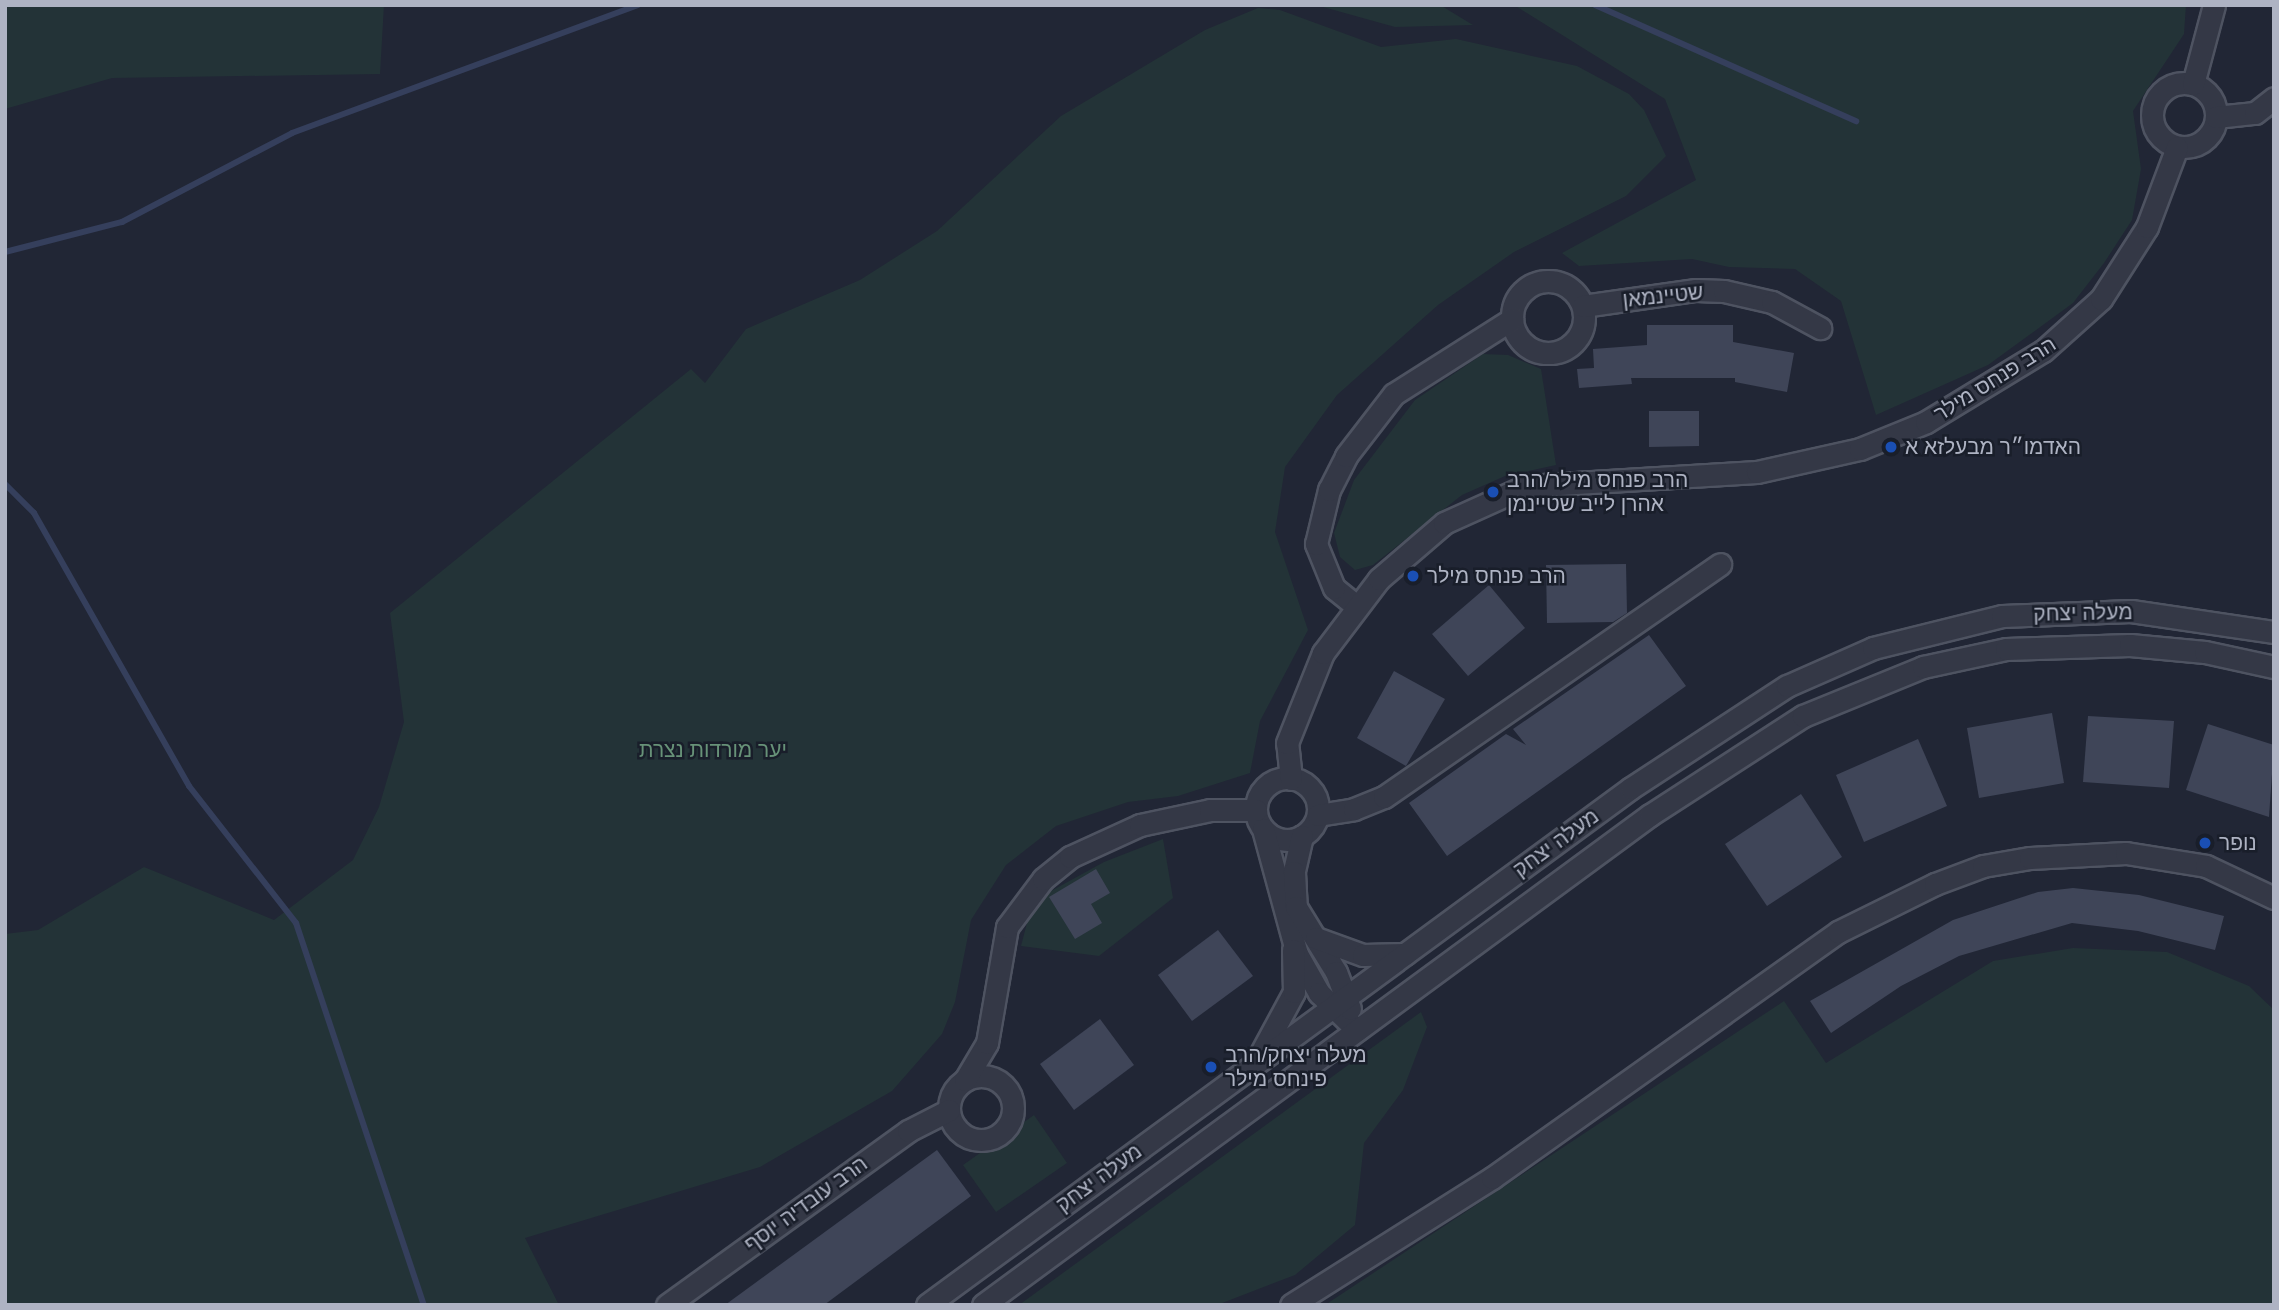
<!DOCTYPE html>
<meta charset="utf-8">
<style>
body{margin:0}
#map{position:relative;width:2279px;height:1310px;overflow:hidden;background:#212635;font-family:Arial,"Noto Sans Hebrew",sans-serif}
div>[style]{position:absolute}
.green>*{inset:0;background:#233337}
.stream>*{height:6px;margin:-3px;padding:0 3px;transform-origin:3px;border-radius:3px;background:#353f5c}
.building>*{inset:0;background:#3f4558}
.roads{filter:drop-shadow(2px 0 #4e5361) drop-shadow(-2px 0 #4e5361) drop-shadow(0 2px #4e5361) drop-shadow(0 -2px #4e5361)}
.minor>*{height:21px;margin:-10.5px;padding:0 10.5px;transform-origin:10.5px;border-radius:10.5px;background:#343846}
.minor>.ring{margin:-10.5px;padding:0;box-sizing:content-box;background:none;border:21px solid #343846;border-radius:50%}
.dots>*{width:19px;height:19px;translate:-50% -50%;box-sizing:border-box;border:4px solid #191e2a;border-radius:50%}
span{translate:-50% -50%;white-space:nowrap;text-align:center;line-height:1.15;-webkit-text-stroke:5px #191e2a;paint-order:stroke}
.street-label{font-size:21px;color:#aeb3c3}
.poi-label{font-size:21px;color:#aeb3c3}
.left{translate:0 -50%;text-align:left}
.park-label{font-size:21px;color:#679278}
.frame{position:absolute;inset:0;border:7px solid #aeb3c3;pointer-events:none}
</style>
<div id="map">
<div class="green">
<i style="clip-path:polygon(5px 5px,384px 5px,380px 74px,112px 78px,5px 109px)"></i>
<i style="clip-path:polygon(1316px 5px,1440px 5px,1473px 25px,1395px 27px)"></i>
<i style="clip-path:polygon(1514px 5px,2186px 5px,2184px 34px,2133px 111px,2141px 169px,2132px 220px,2104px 263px,2073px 303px,1988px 365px,1876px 415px,1841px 301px,1795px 269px,1729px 267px,1692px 259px,1579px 266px,1562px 253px,1696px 180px,1665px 99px)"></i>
<i style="clip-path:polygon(1258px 8px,1280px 10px,1381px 47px,1456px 39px,1577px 66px,1629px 94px,1644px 110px,1666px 156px,1626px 196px,1514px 252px,1438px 305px,1337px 395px,1285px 467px,1275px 532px,1308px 630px,1260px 721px,1250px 773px,1178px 796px,1128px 802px,1056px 826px,1006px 865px,971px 920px,955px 1002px,942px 1034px,892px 1091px,760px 1167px,525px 1238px,559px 1305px,5px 1305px,5px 934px,38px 930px,144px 867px,274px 920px,353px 860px,379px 807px,404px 722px,390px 613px,691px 369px,705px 383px,746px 329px,860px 280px,937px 231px,1061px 116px,1205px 30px)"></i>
<i style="clip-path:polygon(1483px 354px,1508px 355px,1541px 369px,1556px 465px,1505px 476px,1462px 495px,1373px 565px,1355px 570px,1340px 557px,1334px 533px,1354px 480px,1415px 400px)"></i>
<i style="clip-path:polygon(1163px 839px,1173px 898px,1099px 956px,1021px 946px,1028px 919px,1042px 896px,1104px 862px)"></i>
<i style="clip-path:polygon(2073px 948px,2167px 952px,2249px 986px,2274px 1010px,2274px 1305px,1325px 1305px,1784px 1001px,1826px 1063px,1993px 961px)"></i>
<i style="clip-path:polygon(1421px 1012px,1427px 1027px,1403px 1090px,1364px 1143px,1355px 1225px,1295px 1275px,1217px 1305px,1019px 1305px)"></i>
<i style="clip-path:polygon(1034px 1115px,1067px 1163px,996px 1212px,963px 1165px)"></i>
</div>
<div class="stream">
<i style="left:1595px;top:5px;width:286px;rotate:24deg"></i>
<i style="left:5px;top:252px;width:121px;rotate:-14.4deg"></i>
<i style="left:122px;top:222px;width:192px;rotate:-27.6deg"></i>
<i style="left:292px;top:133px;width:369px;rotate:-20.3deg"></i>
<i style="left:5px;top:484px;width:41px;rotate:45deg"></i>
<i style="left:34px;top:513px;width:314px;rotate:60.4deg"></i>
<i style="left:189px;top:786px;width:174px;rotate:52deg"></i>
<i style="left:296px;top:923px;width:403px;rotate:71.5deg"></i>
</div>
<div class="building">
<i style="clip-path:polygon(1647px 325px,1733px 325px,1733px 342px,1794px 353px,1787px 392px,1735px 382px,1735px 378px,1631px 378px,1632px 384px,1579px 388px,1577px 369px,1594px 368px,1593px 349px,1647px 345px)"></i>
<i style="clip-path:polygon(1649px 411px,1699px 411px,1699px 446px,1649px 447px)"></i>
<i style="clip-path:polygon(1626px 564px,1627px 613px,1613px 622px,1547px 623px,1546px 565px)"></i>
<i style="clip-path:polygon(1489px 585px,1525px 628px,1468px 676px,1432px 634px)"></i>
<i style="clip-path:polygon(1649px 635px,1686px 686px,1447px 856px,1409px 803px,1506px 734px,1526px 745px,1513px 729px)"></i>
<i style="clip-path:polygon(1394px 671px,1445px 699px,1406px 766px,1357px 738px)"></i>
<i style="clip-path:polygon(2052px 713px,2064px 783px,1979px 798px,1967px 728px)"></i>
<i style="clip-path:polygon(2088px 716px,2174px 721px,2169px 788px,2083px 782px)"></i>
<i style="clip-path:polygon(2208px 724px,2274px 745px,2269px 817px,2186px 790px)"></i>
<i style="clip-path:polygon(1918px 739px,1947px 806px,1864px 842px,1836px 775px)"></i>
<i style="clip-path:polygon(1801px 794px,1842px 857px,1767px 906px,1725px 844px)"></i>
<i style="clip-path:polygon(1096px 869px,1110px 893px,1091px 904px,1102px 923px,1075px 939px,1049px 897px)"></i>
<i style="clip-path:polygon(2073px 888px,2139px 895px,2224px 916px,2215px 950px,2138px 931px,2072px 923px,1959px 956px,1901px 986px,1831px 1033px,1810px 1001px,1953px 920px,2038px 892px)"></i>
<i style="clip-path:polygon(1218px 930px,1253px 976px,1192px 1021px,1158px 975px)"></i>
<i style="clip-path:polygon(1100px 1019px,1134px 1065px,1074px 1110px,1040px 1064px)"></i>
<i style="clip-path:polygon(937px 1150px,971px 1196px,824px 1305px,725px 1305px)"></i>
</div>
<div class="roads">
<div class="minor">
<i class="ring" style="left:2152px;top:83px;width:43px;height:43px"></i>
<i style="left:2193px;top:84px;width:82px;rotate:-75.1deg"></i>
<i style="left:2216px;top:117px;width:39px;rotate:-6deg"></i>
<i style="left:2255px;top:113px;width:24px;rotate:-38deg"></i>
<i class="ring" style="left:1512px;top:281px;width:51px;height:51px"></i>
<i style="left:1583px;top:306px;width:114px;rotate:-8.1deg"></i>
<i style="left:1696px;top:290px;width:28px;rotate:2deg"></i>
<i style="left:1724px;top:291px;width:49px;rotate:12.9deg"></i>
<i style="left:1772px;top:302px;width:55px;rotate:28.4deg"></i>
<i style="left:1355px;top:605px;width:27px;rotate:-141deg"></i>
<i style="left:1334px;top:588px;width:48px;rotate:-112.2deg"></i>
<i style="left:1316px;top:544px;width:56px;rotate:-76.5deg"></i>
<i style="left:1329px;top:490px;width:38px;rotate:-63deg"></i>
<i style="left:1346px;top:456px;width:78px;rotate:-52.3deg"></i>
<i style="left:1394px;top:394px;width:140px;rotate:-32.4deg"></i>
<i class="ring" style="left:1256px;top:778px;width:41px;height:41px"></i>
<i style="left:1291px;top:779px;width:36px;rotate:-96deg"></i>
<i style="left:1287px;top:743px;width:97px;rotate:-68.2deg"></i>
<i style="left:1323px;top:653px;width:93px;rotate:-52.9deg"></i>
<i style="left:1379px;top:579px;width:86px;rotate:-40.7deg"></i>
<i style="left:1444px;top:523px;width:90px;rotate:-24.3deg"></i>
<i style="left:1526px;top:486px;width:231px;rotate:-3.5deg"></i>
<i style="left:1757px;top:472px;width:106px;rotate:-12.6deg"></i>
<i style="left:1860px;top:449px;width:71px;rotate:-22.2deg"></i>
<i style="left:1926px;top:422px;width:137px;rotate:-31.3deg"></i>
<i style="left:2043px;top:351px;width:78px;rotate:-41.9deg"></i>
<i style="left:2101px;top:299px;width:85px;rotate:-57.4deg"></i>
<i style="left:2147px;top:227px;width:85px;rotate:-69.4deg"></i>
<i style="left:1318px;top:815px;width:36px;rotate:-9deg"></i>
<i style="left:1354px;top:809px;width:32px;rotate:-22deg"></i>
<i style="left:1384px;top:797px;width:409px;rotate:-34.7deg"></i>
<i style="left:1263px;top:829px;width:130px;rotate:74.8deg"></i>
<i style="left:1297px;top:954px;width:45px;rotate:60.6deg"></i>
<i style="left:1319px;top:993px;width:53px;rotate:44.2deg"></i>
<i style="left:1302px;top:836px;width:37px;rotate:103deg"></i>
<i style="left:1294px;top:872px;width:35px;rotate:87deg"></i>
<i style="left:1296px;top:907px;width:76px;rotate:58.4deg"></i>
<i style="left:1336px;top:972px;width:39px;rotate:69deg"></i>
<i style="left:1316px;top:938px;width:50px;rotate:19.9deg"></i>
<i style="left:1363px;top:955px;width:42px;rotate:-1.4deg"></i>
<i style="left:1261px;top:1053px;width:69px;rotate:-61.6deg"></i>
<i style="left:1294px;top:992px;width:42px;rotate:-91.4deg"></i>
<i class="ring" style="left:949px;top:1076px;width:43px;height:43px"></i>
<i style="left:965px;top:1080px;width:43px;rotate:-59.3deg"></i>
<i style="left:987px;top:1043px;width:118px;rotate:-80.2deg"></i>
<i style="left:1007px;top:927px;width:60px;rotate:-53.1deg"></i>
<i style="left:1043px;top:879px;width:35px;rotate:-39deg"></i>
<i style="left:1070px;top:857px;width:77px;rotate:-24.6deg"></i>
<i style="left:1140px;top:825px;width:72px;rotate:-12.1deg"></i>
<i style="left:1210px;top:810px;width:46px"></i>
<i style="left:667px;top:1305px;width:297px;rotate:-35.8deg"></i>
<i style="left:908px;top:1131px;width:46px;rotate:-27.1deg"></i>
<i style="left:927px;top:1305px;width:873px;rotate:-36.29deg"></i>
<i style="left:1631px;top:788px;width:186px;rotate:-33.2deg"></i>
<i style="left:1787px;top:686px;width:94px;rotate:-23.8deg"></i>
<i style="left:1873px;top:648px;width:133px;rotate:-13.9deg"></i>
<i style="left:2002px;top:616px;width:129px;rotate:-2.2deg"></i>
<i style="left:2131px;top:611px;width:145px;rotate:8.4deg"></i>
<i style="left:983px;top:1305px;width:828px;rotate:-36.3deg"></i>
<i style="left:1650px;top:815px;width:182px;rotate:-32.9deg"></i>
<i style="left:1803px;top:716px;width:130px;rotate:-22.2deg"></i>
<i style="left:1923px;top:667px;width:85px;rotate:-12.2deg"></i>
<i style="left:2006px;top:649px;width:124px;rotate:-1.8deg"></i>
<i style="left:2130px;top:645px;width:75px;rotate:5.3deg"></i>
<i style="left:2205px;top:652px;width:71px;rotate:12.3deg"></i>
<i style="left:1291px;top:1305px;width:238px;rotate:-32.3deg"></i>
<i style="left:1492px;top:1178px;width:425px;rotate:-35.4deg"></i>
<i style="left:1838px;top:932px;width:108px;rotate:-26.3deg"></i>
<i style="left:1935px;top:884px;width:51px;rotate:-20.6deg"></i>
<i style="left:1983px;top:866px;width:48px;rotate:-9.7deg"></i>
<i style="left:2030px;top:858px;width:96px;rotate:-3deg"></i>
<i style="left:2126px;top:853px;width:81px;rotate:9.2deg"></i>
<i style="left:2206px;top:866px;width:75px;rotate:25.2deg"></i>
</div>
</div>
<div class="dots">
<i style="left:1891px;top:447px;background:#1a4fb4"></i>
<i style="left:1493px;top:492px;background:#1a4fb4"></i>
<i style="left:1413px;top:576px;background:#1a4fb4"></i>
<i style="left:2205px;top:843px;background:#1a4fb4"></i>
<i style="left:1211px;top:1067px;background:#1a4fb4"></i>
</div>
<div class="street-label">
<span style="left:1663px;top:296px;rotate:-6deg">שטיינמאן</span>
<span style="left:1995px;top:379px;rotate:-32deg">הרב פנחס מילר</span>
<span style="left:2083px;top:613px;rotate:-1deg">מעלה יצחק</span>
<span style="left:1556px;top:843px;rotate:-36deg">מעלה יצחק</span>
<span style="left:1099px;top:1178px;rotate:-36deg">מעלה יצחק</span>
<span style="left:806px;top:1204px;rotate:-36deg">הרב עובדיה יוסף</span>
</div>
<div class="poi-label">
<span class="left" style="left:1905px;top:447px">האדמו״ר מבעלזא א</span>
<span class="left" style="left:1507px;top:492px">הרב פנחס מילר/הרב<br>אהרן לייב שטיינמן</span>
<span class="left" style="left:1427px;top:576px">הרב פנחס מילר</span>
<span class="left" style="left:2219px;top:843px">נופר</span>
<span class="left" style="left:1225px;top:1067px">מעלה יצחק/הרב<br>פינחס מילר</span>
</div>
<div class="park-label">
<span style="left:713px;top:750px">יער מורדות נצרת</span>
</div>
<div class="frame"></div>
</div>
